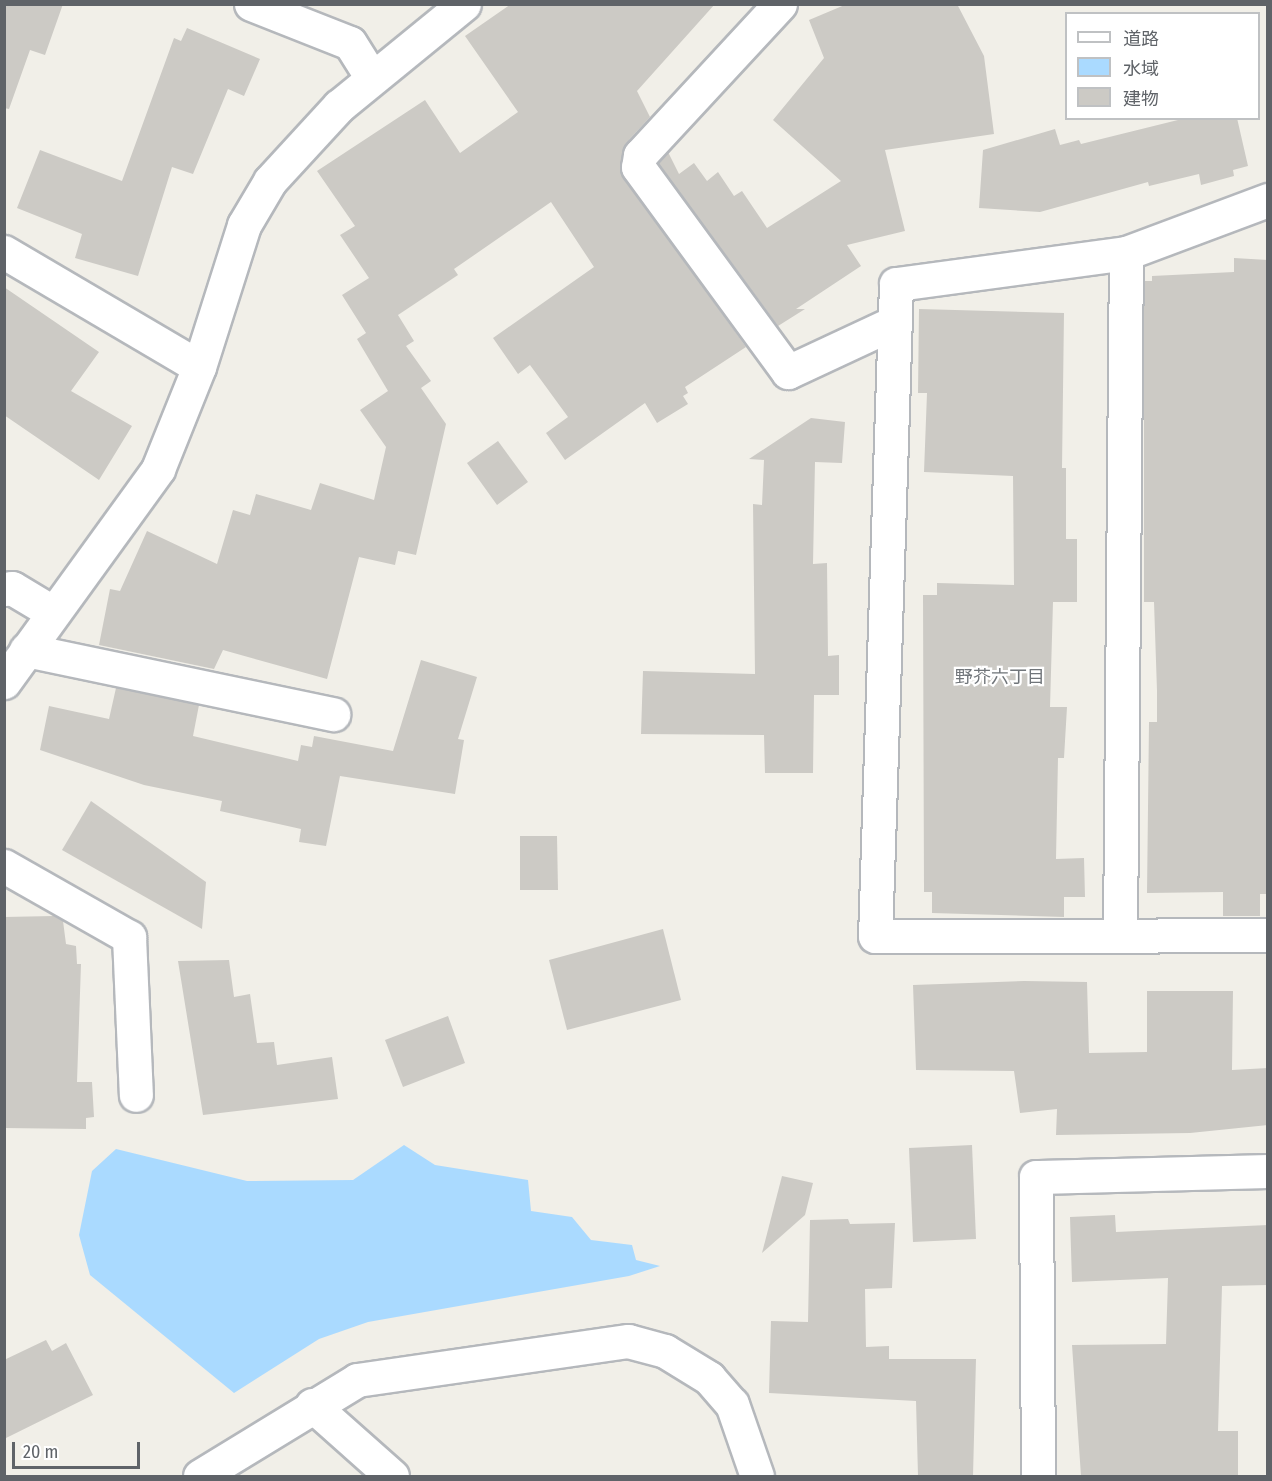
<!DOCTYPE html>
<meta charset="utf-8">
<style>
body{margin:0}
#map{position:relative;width:1272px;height:1481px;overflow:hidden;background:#f1efe8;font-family:"Fira Sans Condensed","Noto Sans JP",sans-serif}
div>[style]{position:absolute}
.water>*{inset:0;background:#aadaff}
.building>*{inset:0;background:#cccac5}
.roads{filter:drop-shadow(2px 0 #b5b8bc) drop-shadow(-2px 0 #b5b8bc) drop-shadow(0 2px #b5b8bc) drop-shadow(0 -2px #b5b8bc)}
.street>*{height:33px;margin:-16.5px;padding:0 16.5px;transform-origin:16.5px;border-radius:16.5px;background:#fff}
.secondary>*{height:33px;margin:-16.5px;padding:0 16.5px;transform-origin:16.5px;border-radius:16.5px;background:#fff}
span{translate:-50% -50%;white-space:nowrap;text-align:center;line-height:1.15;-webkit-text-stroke:4.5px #fff;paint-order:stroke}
.neighbourhood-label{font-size:18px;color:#70757a}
.frame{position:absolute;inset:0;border:6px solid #5f6368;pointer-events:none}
.legend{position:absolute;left:1065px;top:12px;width:195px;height:108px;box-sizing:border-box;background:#fff;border:2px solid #bfc1c3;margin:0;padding:8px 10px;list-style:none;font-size:18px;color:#5f6368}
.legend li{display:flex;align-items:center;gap:12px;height:30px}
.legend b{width:30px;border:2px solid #bfc1c3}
.scale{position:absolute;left:12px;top:1442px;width:128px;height:27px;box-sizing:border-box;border:3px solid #5f6368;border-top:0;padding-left:8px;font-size:18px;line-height:21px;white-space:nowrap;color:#5f6368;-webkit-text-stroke:4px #fff;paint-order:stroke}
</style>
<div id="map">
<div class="water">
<i style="clip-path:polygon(404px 1145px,435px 1165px,528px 1180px,531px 1211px,572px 1217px,591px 1240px,632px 1245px,636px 1260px,660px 1266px,629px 1276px,368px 1322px,319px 1339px,234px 1393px,90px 1275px,79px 1235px,92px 1171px,116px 1149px,247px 1181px,353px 1180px)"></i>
</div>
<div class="building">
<i style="clip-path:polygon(4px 4px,63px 4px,45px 55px,30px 50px,9px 109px,4px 108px)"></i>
<i style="clip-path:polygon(511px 4px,715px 4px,637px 91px,650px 117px,626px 143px,620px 171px,746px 347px,685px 387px,688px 393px,683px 396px,688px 404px,657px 423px,645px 403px,565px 460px,546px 433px,568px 417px,530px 365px,518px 374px,493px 338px,594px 267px,551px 202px,454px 269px,458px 275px,398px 315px,414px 341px,406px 346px,431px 381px,421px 388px,446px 424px,416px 555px,398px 551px,395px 565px,359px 557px,327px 679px,223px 650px,214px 669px,99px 645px,110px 589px,120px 591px,147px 531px,217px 564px,233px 510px,250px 515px,256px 494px,311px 510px,320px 483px,374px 500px,386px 447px,360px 410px,388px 391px,357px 339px,366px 333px,342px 295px,369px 278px,340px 235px,355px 226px,317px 171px,425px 100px,460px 153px,518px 112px,465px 36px)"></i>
<i style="clip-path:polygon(847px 4px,957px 4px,984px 56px,994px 134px,885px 150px,905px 231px,847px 245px,861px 266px,796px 309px,805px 309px,778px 326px,658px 163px,668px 152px,679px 174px,694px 163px,707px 181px,718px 172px,734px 196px,742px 191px,767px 228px,841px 181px,773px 120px,824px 58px,809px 20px)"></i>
<i style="clip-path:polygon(187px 28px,260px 59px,244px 96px,228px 89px,193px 174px,172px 167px,138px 276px,75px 258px,82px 234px,17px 208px,40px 150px,122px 181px,174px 38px,181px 41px)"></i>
<i style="clip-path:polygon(1186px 118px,1237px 118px,1248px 166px,1233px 170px,1234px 176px,1201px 185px,1199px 174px,1149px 186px,1148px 182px,1040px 212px,979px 208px,983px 150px,1055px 129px,1060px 145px,1079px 140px,1081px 144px)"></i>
<i style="clip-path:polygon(1234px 258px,1268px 260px,1268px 894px,1260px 894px,1260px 916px,1223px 916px,1223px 892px,1147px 893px,1149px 722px,1157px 722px,1157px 691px,1154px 602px,1144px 602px,1144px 281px,1152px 281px,1152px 276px,1234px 272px)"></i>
<i style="clip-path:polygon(4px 287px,99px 352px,71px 391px,132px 426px,99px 480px,4px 415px)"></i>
<i style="clip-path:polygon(919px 309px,1064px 313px,1062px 468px,1066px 468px,1066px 539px,1077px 539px,1077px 602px,1053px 602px,1050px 707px,1067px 707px,1064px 758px,1058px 758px,1056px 859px,1084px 858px,1085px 897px,1064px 897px,1064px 917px,932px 913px,932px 892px,924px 892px,923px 595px,937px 595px,937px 583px,1014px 585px,1013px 476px,924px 472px,927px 393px,918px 393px)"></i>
<i style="clip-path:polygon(811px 418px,845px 422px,842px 463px,815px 462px,813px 564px,827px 563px,828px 656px,839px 655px,839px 695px,814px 695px,813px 773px,765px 773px,764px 735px,641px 734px,643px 671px,755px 674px,753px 504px,762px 505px,764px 460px,749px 459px)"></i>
<i style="clip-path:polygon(498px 441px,528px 482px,497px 505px,467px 463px)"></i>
<i style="clip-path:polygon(421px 660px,477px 677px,458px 739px,464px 740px,455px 794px,340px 776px,326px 846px,299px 842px,301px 829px,220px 811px,222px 801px,144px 785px,40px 750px,49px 706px,109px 719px,116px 688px,199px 705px,193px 736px,298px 761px,301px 745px,312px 747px,314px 736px,393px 751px)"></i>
<i style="clip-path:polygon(91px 801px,206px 882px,202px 929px,62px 850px)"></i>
<i style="clip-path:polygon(520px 836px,557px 836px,558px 890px,520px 890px)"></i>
<i style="clip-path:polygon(54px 916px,63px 921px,66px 944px,76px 946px,77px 964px,81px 964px,77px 1082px,92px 1082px,94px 1117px,86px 1118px,86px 1129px,4px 1128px,4px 917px)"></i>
<i style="clip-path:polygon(663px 929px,681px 1000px,567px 1030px,549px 960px)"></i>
<i style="clip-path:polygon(229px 960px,234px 997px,250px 994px,257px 1043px,274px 1042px,277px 1065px,332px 1057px,338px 1099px,203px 1115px,178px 961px)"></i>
<i style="clip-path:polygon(1024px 981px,1087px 982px,1089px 1053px,1147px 1052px,1147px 991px,1233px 991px,1232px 1070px,1268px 1068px,1268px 1125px,1190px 1133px,1056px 1135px,1057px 1109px,1020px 1113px,1014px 1071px,916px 1070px,913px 985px)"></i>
<i style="clip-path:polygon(448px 1016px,465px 1063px,403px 1087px,385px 1040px)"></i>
<i style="clip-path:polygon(972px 1145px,976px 1239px,913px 1242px,909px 1148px)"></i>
<i style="clip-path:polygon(782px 1176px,813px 1183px,805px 1215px,762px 1253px)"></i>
<i style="clip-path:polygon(1115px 1215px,1116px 1232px,1268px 1225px,1268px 1285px,1222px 1286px,1218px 1431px,1238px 1431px,1238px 1476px,1081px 1476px,1072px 1345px,1166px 1344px,1168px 1278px,1072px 1282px,1070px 1217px)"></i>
<i style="clip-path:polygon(848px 1219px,850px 1224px,895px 1223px,892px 1288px,865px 1289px,866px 1347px,889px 1346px,889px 1359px,976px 1359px,973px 1476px,918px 1476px,916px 1401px,769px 1393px,771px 1321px,808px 1322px,810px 1220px)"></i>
<i style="clip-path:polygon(46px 1340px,52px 1351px,66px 1343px,93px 1395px,4px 1439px,4px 1360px)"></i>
</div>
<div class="roads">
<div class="street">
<i style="left:251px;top:4px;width:106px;rotate:21.5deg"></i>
<i style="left:350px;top:43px;width:41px;rotate:57.8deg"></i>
<i style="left:780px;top:4px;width:206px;rotate:132.8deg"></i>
<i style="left:640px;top:155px;width:12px;rotate:99deg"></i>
<i style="left:638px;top:167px;width:254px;rotate:53.8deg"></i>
<i style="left:788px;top:372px;width:116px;rotate:-25deg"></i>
<i style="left:1268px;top:200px;width:152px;rotate:159.5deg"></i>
<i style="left:1126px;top:253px;width:232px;rotate:172.3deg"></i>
<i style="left:896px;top:284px;width:652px;rotate:91.84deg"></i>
<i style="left:875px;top:936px;width:393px;rotate:-0.1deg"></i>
<i style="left:4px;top:252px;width:226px;rotate:30.5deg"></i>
<i style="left:4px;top:589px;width:8px;rotate:-7deg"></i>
<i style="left:12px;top:588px;width:47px;rotate:31deg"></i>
<i style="left:26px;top:650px;width:314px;rotate:11.8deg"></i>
<i style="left:4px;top:866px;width:144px;rotate:29.6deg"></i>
<i style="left:129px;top:937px;width:158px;rotate:87.5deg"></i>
<i style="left:1120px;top:935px;width:682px;rotate:-89.5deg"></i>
<i style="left:312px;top:1405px;width:107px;rotate:41.6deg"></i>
<i style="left:200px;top:1476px;width:184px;rotate:-31.4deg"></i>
<i style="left:357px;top:1380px;width:274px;rotate:-8.2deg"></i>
<i style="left:628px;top:1341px;width:38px;rotate:15deg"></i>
<i style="left:665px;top:1351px;width:52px;rotate:31.5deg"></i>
<i style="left:709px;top:1378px;width:35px;rotate:49deg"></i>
<i style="left:732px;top:1404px;width:76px;rotate:70.9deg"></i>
<i style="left:1038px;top:1476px;width:299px;rotate:-90.4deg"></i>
<i style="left:1036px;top:1177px;width:232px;rotate:-1.5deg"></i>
</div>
<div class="secondary">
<i style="left:4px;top:682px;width:263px;rotate:-54.1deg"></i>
<i style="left:158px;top:469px;width:110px;rotate:-68.1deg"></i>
<i style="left:199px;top:367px;width:149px;rotate:-72.4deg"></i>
<i style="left:244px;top:225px;width:51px;rotate:-59.4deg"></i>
<i style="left:270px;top:181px;width:102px;rotate:-47.4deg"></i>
<i style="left:339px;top:106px;width:161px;rotate:-39.2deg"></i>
</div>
</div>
<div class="neighbourhood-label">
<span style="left:1000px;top:677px">野芥六丁目</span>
</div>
<div class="frame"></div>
<ul class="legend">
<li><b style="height:8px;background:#fff"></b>道路</li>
<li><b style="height:16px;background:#aadaff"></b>水域</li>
<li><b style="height:16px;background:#cccac5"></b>建物</li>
</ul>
<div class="scale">20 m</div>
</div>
